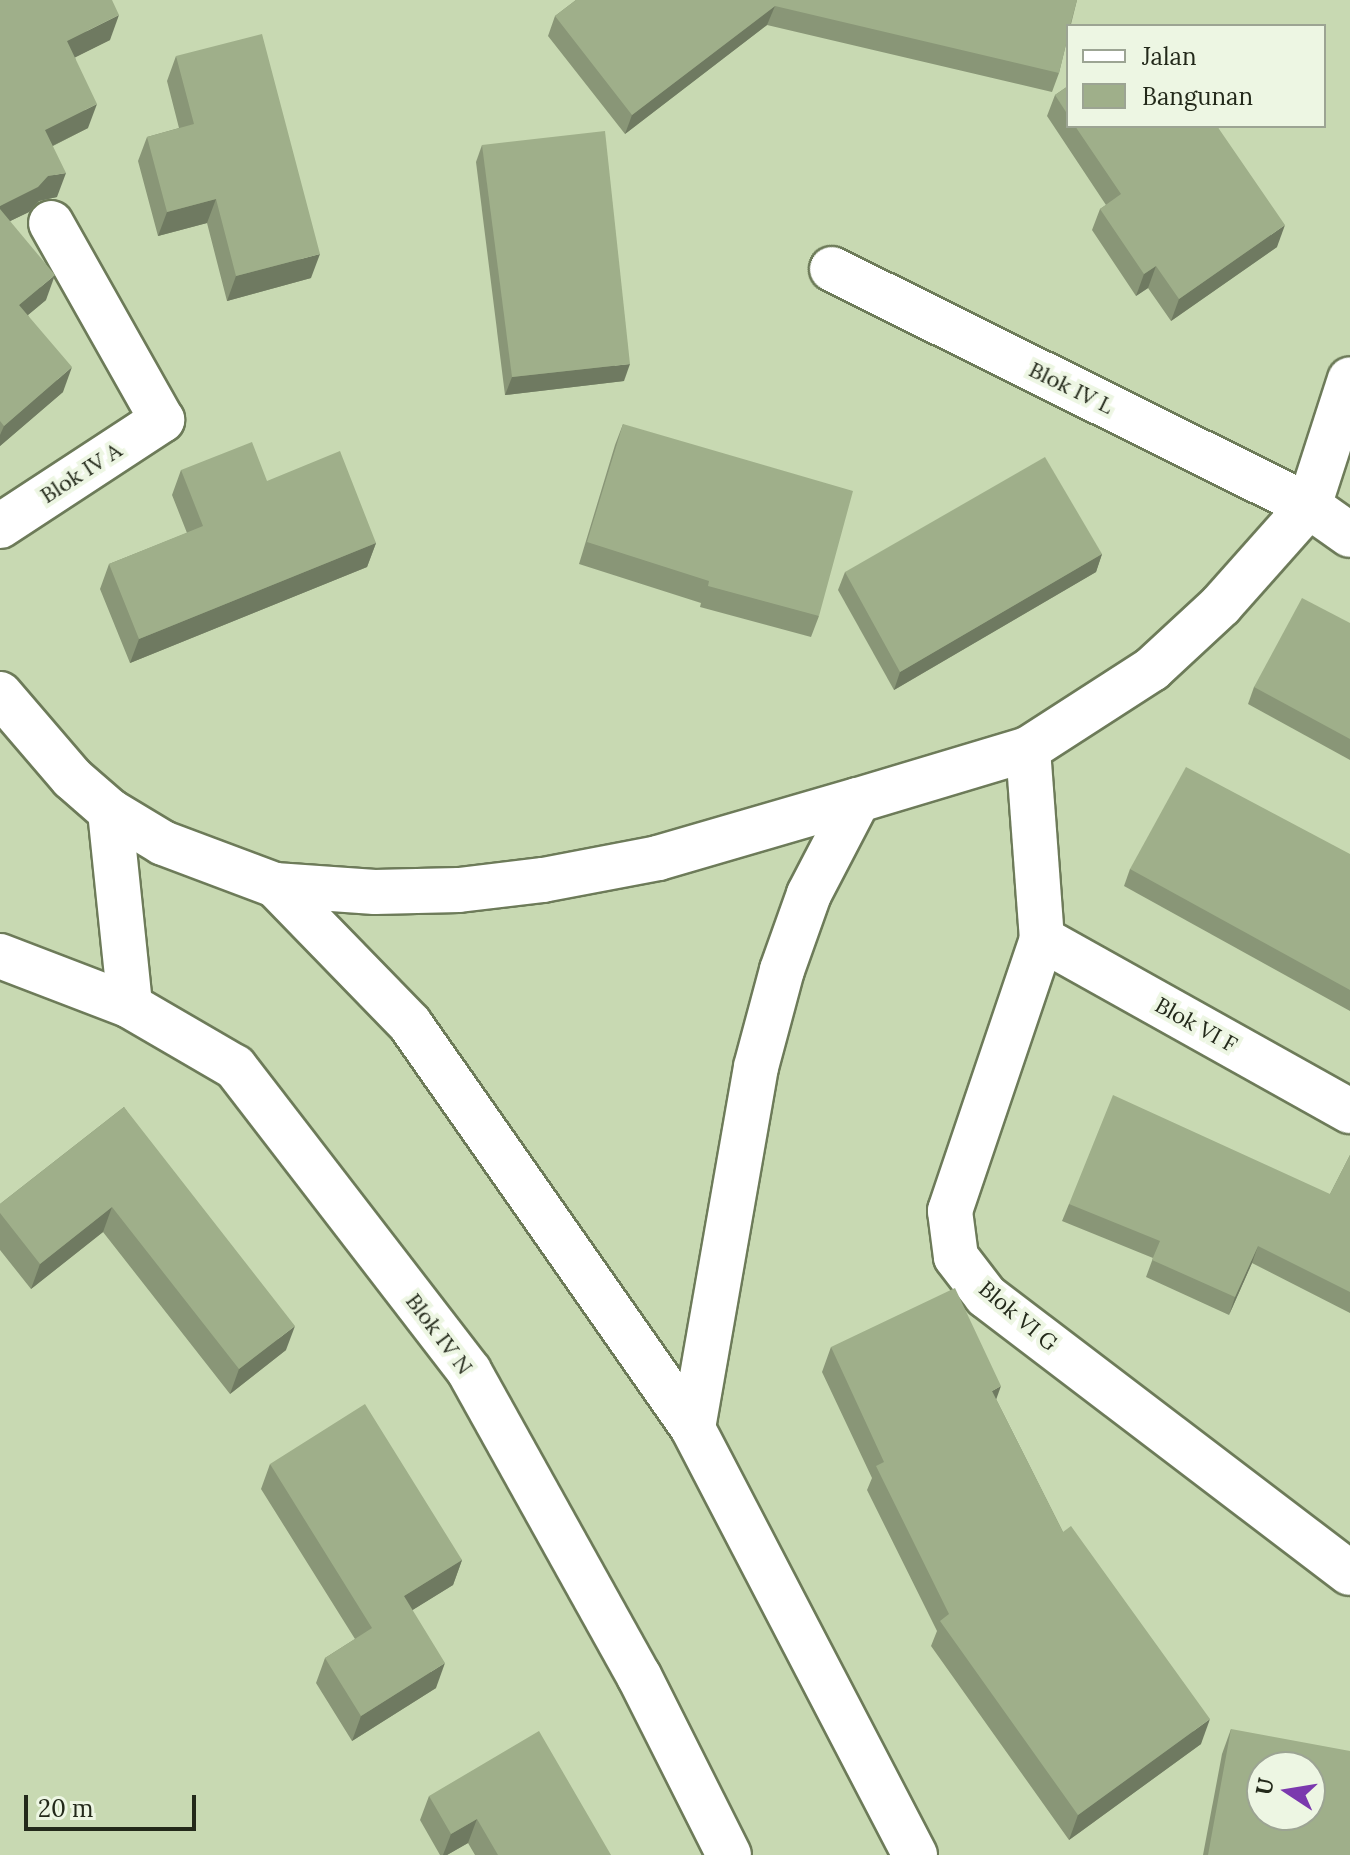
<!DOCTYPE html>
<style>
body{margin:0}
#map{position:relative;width:1350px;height:1855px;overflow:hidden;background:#c8d9b2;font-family:Lora,serif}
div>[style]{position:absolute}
.roads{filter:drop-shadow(2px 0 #6d7b59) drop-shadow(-2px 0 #6d7b59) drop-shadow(0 2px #6d7b59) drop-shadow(0 -2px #6d7b59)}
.street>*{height:44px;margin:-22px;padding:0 22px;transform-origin:22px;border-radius:22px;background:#fff}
.wall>*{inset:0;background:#899677}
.shaded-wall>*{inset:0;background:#6f7a61}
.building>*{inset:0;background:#9faf8a}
span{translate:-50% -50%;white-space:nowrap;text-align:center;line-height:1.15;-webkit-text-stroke:8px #edf6e3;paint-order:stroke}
.street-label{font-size:22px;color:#23291a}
.legend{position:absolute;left:1066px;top:24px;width:260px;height:104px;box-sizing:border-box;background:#edf6e3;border:2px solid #9ca493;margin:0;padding:10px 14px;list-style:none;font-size:24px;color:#23291a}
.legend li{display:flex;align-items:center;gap:16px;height:40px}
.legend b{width:40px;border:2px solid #9ca493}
.north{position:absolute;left:1246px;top:1751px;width:80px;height:80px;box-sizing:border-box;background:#edf6e3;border:2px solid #9ca493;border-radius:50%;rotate:282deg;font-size:22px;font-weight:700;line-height:32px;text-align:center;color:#23291a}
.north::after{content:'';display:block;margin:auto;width:28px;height:36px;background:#7b39ae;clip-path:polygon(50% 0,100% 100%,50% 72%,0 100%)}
.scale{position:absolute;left:24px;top:1795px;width:172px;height:36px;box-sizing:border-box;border:4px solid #23291a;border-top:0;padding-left:10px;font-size:24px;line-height:28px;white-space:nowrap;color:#23291a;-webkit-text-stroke:6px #edf6e3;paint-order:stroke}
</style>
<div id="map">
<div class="roads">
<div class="street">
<i style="left:832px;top:269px;width:533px;rotate:26.42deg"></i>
<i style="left:1309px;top:506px;width:50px;rotate:35.3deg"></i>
<i style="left:0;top:526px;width:194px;rotate:-33.2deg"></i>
<i style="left:162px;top:420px;width:226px;rotate:-119.4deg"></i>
<i style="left:0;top:694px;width:111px;rotate:49.4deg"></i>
<i style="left:72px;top:778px;width:50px;rotate:41deg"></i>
<i style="left:110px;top:811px;width:62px;rotate:31.1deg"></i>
<i style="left:163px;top:843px;width:120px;rotate:20.6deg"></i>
<i style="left:275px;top:885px;width:194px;rotate:45.8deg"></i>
<i style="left:410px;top:1024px;width:493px;rotate:55deg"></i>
<i style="left:1028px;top:749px;width:191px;rotate:85.8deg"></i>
<i style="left:1042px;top:939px;width:287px;rotate:108.7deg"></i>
<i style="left:950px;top:1211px;width:46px;rotate:82.6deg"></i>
<i style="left:956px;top:1257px;width:49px;rotate:52.4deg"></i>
<i style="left:986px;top:1296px;width:457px;rotate:37.3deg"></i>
<i style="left:110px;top:811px;width:196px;rotate:84.1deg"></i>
<i style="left:275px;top:885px;width:100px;rotate:4deg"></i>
<i style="left:375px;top:892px;width:84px;rotate:-1.4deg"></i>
<i style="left:459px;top:890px;width:85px;rotate:-6.8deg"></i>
<i style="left:543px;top:880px;width:117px;rotate:-10.8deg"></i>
<i style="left:658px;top:858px;width:208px;rotate:-16.2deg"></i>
<i style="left:1042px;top:939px;width:353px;rotate:29.2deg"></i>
<i style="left:0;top:956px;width:139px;rotate:21deg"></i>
<i style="left:130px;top:1006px;width:121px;rotate:30.2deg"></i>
<i style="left:235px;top:1067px;width:384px;rotate:52.4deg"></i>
<i style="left:469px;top:1371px;width:349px;rotate:60.9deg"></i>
<i style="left:639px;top:1676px;width:200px;rotate:63.3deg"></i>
<i style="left:915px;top:1855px;width:481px;rotate:-117.5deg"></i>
<i style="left:693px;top:1428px;width:366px;rotate:-80.1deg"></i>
<i style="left:756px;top:1067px;width:100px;rotate:-75deg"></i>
<i style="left:782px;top:970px;width:81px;rotate:-70.4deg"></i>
<i style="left:809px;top:894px;width:106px;rotate:-62.5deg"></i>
<i style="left:858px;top:800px;width:177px;rotate:-16.7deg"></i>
<i style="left:1028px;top:749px;width:148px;rotate:-32.8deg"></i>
<i style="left:1152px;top:669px;width:94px;rotate:-42.8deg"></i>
<i style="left:1221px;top:605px;width:132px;rotate:-48.4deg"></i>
<i style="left:1309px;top:506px;width:133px;rotate:-72.1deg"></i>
</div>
</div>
<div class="wall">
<i style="clip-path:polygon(0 0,110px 40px,75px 57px,88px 128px,53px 146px,57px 197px,39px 201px,29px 212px,10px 221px,46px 300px,28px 315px,63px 392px,0 446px)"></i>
<i style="clip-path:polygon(576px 0,1077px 0,1059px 73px,1052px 92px,767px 25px,625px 134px,548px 36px,555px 16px)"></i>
<i style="clip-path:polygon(176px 56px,311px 278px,227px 301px,207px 223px,158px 236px,138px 161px,147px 137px,179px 128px,167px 81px)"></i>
<i style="clip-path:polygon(1068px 86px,1068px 126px,1217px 126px,1277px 247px,1171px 321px,1148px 288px,1136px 296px,1092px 230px,1100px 209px,1106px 205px,1047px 116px,1055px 95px)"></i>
<i style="clip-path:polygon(482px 145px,624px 381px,505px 395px,476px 162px)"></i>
<i style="clip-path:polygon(623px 424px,819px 616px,811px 637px,700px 607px,701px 603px,579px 564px,615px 445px)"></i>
<i style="clip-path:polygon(181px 470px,267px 481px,376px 543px,367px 567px,130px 663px,100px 589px,109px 564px,187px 533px,172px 495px)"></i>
<i style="clip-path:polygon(1102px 554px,1096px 572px,894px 690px,838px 590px,845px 572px)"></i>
<i style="clip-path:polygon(1350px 623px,1350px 760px,1248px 704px,1254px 687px)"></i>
<i style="clip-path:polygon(1350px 854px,1350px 1011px,1124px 886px,1130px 869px)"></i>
<i style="clip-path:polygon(124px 1107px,286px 1350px,230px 1394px,103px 1232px,31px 1289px,0 1250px,0 1204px)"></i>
<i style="clip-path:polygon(1350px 1155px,1350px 1313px,1252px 1263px,1229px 1315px,1146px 1277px,1153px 1258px,1062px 1221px,1069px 1204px,1330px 1194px)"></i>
<i style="clip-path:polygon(831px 1347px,996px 1399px,1063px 1532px,1201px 1744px,1069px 1840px,931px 1646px,937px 1631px,867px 1490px,872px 1478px,822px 1372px)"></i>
<i style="clip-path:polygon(270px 1464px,462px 1560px,453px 1585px,412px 1610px,436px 1688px,352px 1741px,316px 1683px,325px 1658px,355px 1639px,261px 1489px)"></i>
<i style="clip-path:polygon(1231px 1729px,1350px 1855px,1203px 1855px,1222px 1754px)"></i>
<i style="clip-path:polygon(429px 1796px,611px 1855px,475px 1855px,468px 1843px,447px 1855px,440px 1855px,420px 1820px)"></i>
</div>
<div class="shaded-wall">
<i style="clip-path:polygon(775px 6px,767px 25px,625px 134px,632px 115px)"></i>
<i style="clip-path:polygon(119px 15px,110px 40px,58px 66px,67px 41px)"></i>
<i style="clip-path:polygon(97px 104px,88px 128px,36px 154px,45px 130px)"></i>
<i style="clip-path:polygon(66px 173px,57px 197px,39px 201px,29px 212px,0 226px,0 206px,48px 176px)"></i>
<i style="clip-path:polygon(216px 199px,207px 223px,158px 236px,167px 212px)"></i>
<i style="clip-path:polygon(1285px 225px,1277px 247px,1171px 321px,1179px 299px)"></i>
<i style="clip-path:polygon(320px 254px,311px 278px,227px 301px,236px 276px)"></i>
<i style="clip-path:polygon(1156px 266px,1148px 288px,1136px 296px,1144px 274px)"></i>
<i style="clip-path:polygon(55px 275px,46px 300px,11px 329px,19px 305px)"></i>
<i style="clip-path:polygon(630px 364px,624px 381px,505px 395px,512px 377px)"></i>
<i style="clip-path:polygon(72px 367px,63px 392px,0 446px,0 435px,4px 426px)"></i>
<i style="clip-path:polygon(376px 543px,367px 567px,130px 663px,139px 639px)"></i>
<i style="clip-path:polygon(1102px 554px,1096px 572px,894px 690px,900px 672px)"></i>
<i style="clip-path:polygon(112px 1207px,103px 1232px,31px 1289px,40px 1264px)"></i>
<i style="clip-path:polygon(1258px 1246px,1252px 1263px,1229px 1315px,1235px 1297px)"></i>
<i style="clip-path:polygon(295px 1326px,286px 1350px,230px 1394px,239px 1369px)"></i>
<i style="clip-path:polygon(1001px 1386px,992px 1411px,992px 1391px)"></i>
<i style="clip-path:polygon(462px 1560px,453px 1585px,395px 1621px,404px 1596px)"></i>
<i style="clip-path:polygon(445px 1663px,436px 1688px,352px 1741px,361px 1716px)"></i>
<i style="clip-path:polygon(1210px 1719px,1201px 1744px,1069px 1840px,1078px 1815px)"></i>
<i style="clip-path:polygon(477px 1819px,468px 1843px,447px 1855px,443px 1855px,451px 1834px)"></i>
</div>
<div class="building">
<i style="clip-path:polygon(0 0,112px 0,119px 15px,67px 41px,97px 104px,45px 130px,66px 173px,48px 176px,38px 187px,0 206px)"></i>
<i style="clip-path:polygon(576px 0,1077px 0,1070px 26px,1068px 26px,1068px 36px,1059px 73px,775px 6px,632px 115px,555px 16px)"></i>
<i style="clip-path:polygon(262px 34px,320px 254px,236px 276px,216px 199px,167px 212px,147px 137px,194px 124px,176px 56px)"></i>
<i style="clip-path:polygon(1068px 86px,1068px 115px,1055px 95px)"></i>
<i style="clip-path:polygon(1075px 126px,1217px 126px,1285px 225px,1179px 299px,1156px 266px,1144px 274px,1100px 209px,1121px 194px)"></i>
<i style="clip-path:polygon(605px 131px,630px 364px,512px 377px,482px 145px)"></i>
<i style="clip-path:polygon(0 209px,55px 275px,19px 305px,72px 367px,4px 426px,0 421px)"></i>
<i style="clip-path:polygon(623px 424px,853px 491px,819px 616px,708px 586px,709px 581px,587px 542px)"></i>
<i style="clip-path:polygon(252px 442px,267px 481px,340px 451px,376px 543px,139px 639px,109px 564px,203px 526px,181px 470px)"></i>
<i style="clip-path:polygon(1045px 457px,1102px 554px,900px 672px,845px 572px)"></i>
<i style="clip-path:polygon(1302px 598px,1350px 623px,1350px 739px,1254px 687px)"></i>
<i style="clip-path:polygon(1186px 767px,1350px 854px,1350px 990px,1130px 869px)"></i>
<i style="clip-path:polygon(1113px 1095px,1330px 1194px,1350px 1155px,1350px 1292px,1258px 1246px,1235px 1297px,1152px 1260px,1160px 1241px,1069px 1204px)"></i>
<i style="clip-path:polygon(124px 1107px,295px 1326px,239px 1369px,112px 1207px,40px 1264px,0 1213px,0 1204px)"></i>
<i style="clip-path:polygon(955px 1288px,1001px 1386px,992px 1391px,1063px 1532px,1071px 1526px,1210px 1719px,1078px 1815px,940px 1621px,949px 1614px,876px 1466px,884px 1462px,831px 1347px)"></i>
<i style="clip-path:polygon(365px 1404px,462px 1560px,404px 1596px,445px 1663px,361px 1716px,325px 1658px,372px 1628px,270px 1464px)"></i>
<i style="clip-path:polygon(evenodd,1231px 1729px,1350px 1751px,1350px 1855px,1208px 1855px,1231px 1729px,1262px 1767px,1310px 1767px,1310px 1815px,1262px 1815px,1262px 1767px)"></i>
<i style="clip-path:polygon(539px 1731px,611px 1855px,498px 1855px,477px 1819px,451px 1834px,429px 1796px)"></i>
</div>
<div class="street-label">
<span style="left:1071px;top:388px;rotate:26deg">Blok IV L</span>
<span style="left:81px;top:473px;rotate:-33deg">Blok IV A</span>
<span style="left:1196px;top:1025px;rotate:29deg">Blok VI F</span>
<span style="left:1018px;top:1316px;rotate:40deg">Blok VI G</span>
<span style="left:439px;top:1334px;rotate:53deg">Blok IV N</span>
</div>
<ul class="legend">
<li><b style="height:10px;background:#fff"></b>Jalan</li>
<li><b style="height:22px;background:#9faf8a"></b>Bangunan</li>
</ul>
<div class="north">U</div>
<div class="scale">20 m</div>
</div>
